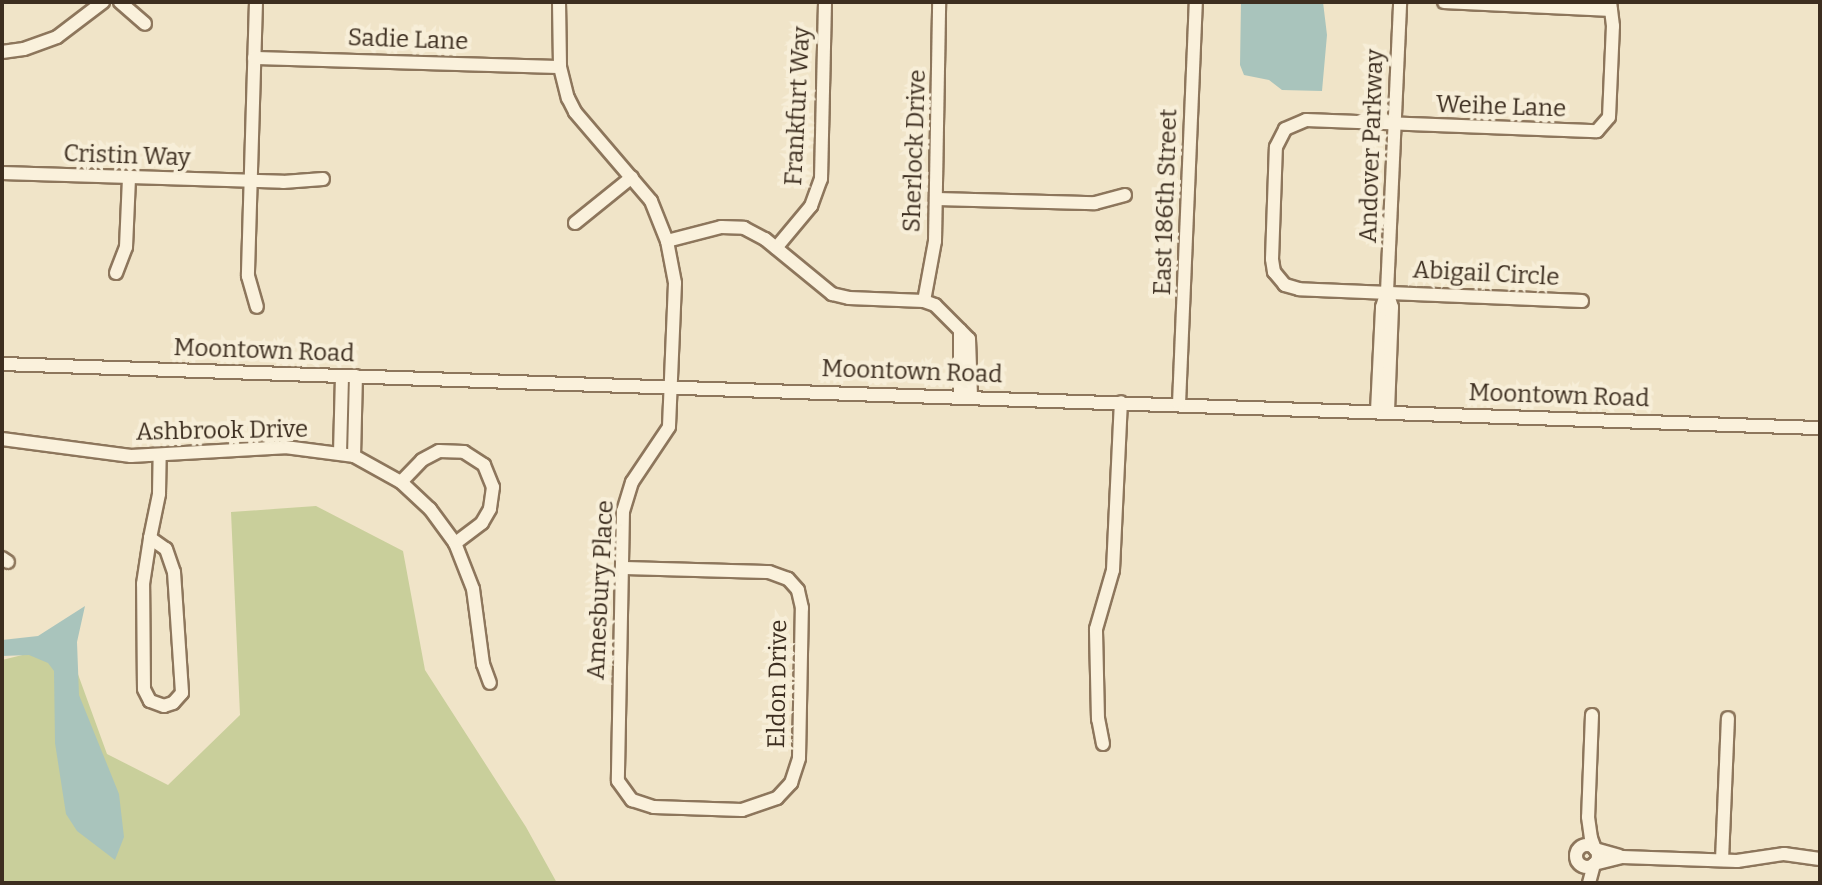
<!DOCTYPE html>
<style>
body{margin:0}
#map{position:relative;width:1822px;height:885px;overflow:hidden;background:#f0e4c8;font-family:Bitter,serif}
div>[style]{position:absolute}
.green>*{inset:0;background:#c9cf9b}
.water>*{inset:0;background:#a9c4bc}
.roads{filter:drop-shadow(2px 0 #8d765c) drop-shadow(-2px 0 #8d765c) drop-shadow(0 2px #8d765c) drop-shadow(0 -2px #8d765c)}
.minor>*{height:12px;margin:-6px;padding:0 6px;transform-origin:6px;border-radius:6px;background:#faf1dc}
.minor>.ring{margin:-6px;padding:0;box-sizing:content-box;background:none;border:12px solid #faf1dc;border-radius:50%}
span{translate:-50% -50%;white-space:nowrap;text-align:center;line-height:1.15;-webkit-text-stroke:8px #f7eed8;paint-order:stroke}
.street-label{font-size:24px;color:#3d2e20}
.frame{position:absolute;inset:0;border:4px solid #3d2e20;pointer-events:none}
</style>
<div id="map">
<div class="green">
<i style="clip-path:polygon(316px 506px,403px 551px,425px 670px,526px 827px,557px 883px,2px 883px,2px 660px,67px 644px,107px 754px,168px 785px,240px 715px,231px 512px)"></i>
</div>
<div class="water">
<i style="clip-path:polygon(1323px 2px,1327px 35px,1322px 91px,1282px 90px,1269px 80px,1244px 75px,1240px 65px,1241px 2px)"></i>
<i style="clip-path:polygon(85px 606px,77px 642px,79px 695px,119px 794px,124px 837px,115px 860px,77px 831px,66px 814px,55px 743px,54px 671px,48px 663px,29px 655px,2px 656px,2px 640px,38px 636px)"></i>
</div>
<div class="roads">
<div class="minor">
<i style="left:120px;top:2px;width:33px;rotate:41deg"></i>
<i style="left:256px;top:2px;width:274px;rotate:91.7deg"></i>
<i style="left:248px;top:276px;width:32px;rotate:74deg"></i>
<i style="left:559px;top:2px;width:65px;rotate:89.1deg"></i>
<i style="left:560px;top:67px;width:32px;rotate:76deg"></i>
<i style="left:568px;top:98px;width:16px;rotate:63deg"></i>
<i style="left:575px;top:112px;width:117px;rotate:49.5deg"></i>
<i style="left:651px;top:201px;width:43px;rotate:68.2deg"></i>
<i style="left:667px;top:241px;width:43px;rotate:79.2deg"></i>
<i style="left:675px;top:283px;width:144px;rotate:92.4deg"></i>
<i style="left:669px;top:427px;width:66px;rotate:123.9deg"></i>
<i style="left:632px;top:482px;width:30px;rotate:107deg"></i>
<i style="left:623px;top:511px;width:270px;rotate:91.1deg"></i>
<i style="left:618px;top:781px;width:24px;rotate:54deg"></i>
<i style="left:632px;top:800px;width:23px;rotate:18deg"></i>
<i style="left:654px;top:807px;width:88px;rotate:2deg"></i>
<i style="left:742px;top:810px;width:37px;rotate:-19deg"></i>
<i style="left:777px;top:798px;width:21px;rotate:-47deg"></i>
<i style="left:791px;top:783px;width:26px;rotate:-72deg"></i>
<i style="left:799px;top:758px;width:150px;rotate:-88.9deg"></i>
<i style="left:802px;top:608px;width:18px;rotate:-103deg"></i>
<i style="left:798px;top:590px;width:15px;rotate:-132deg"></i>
<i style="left:788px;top:579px;width:20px;rotate:-160deg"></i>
<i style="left:769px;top:572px;width:147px;rotate:-178.4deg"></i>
<i style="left:1444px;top:2px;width:167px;rotate:2.7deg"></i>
<i style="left:2px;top:52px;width:22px;rotate:-8deg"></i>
<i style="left:24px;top:49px;width:35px;rotate:-20deg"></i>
<i style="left:57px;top:37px;width:58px;rotate:-37.3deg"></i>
<i style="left:254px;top:58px;width:306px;rotate:1.7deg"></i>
<i style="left:2px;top:173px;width:281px;rotate:1.8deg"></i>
<i style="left:283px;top:182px;width:40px;rotate:-4.3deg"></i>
<i style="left:937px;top:199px;width:158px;rotate:1.5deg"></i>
<i style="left:1095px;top:203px;width:31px;rotate:-15deg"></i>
<i style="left:575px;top:223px;width:73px;rotate:-38.9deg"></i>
<i style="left:667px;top:241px;width:56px;rotate:-14.5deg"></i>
<i style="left:721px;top:227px;width:23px;rotate:2deg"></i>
<i style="left:744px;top:228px;width:24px;rotate:28deg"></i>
<i style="left:765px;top:239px;width:87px;rotate:39.4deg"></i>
<i style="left:832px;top:294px;width:17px;rotate:13deg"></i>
<i style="left:849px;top:298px;width:75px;rotate:2.3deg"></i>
<i style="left:924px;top:301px;width:12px;rotate:20deg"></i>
<i style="left:935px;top:305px;width:48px;rotate:45deg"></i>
<i style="left:969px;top:339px;width:57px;rotate:88deg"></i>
<i style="left:776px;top:248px;width:55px;rotate:-50.2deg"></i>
<i style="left:811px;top:206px;width:29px;rotate:-70deg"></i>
<i style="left:821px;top:179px;width:177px;rotate:-88.7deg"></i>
<i style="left:116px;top:273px;width:28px;rotate:-69deg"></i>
<i style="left:126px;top:247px;width:69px;rotate:-87.5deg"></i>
<i style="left:1387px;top:292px;width:290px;rotate:-87.4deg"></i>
<i style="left:924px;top:301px;width:61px;rotate:-79.6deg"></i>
<i style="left:935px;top:241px;width:239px;rotate:-89deg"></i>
<i style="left:1582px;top:301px;width:283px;rotate:-177.6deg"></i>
<i style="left:1299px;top:289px;width:15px;rotate:-164deg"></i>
<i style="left:1285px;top:285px;width:17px;rotate:-130deg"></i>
<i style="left:1274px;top:272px;width:13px;rotate:-99deg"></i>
<i style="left:1272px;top:259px;width:112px;rotate:-88deg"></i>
<i style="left:1276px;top:147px;width:20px;rotate:-63deg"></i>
<i style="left:1285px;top:129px;width:23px;rotate:-23deg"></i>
<i style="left:1306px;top:120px;width:291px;rotate:2.2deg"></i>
<i style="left:1597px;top:131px;width:18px;rotate:-49deg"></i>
<i style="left:1609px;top:117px;width:91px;rotate:-87.5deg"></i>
<i style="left:1613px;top:26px;width:24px;rotate:-97deg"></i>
<i style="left:2px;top:364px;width:1819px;rotate:2.02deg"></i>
<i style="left:960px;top:396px;width:66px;rotate:-90deg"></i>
<i style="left:1179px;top:404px;width:402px;rotate:-87.6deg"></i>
<i style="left:1377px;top:411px;width:104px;rotate:-87.2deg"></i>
<i style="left:1382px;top:307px;width:16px;rotate:-72deg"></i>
<i style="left:1387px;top:292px;width:16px;rotate:72deg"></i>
<i style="left:1392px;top:307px;width:104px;rotate:92.2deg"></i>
<i style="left:2px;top:439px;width:130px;rotate:7.5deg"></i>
<i style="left:131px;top:456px;width:154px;rotate:-3.3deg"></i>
<i style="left:285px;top:447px;width:70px;rotate:7.4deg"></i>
<i style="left:354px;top:456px;width:54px;rotate:29deg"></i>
<i style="left:401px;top:482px;width:40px;rotate:43deg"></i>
<i style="left:430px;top:509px;width:42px;rotate:53.7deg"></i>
<i style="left:455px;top:543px;width:49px;rotate:68.6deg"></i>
<i style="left:473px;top:589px;width:76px;rotate:82.4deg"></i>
<i style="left:483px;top:664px;width:20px;rotate:70deg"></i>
<i style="left:340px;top:453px;width:77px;rotate:-88.5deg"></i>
<i style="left:354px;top:456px;width:80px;rotate:-88.6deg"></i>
<i style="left:401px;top:482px;width:30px;rotate:-46deg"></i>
<i style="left:422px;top:460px;width:19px;rotate:-28deg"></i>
<i style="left:439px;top:451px;width:25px;rotate:2deg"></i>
<i style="left:464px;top:452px;width:24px;rotate:33deg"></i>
<i style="left:484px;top:465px;width:24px;rotate:68deg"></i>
<i style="left:493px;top:487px;width:22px;rotate:98deg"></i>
<i style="left:490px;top:509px;width:16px;rotate:120deg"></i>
<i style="left:482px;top:523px;width:34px;rotate:143deg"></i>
<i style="left:150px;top:538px;width:19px;rotate:35deg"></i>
<i style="left:166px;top:549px;width:24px;rotate:71deg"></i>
<i style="left:174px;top:572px;width:121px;rotate:86.2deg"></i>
<i style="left:182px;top:693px;width:13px;rotate:132deg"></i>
<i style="left:173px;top:703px;width:9px;rotate:162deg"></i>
<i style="left:164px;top:706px;width:15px;rotate:-160deg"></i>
<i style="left:150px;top:701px;width:13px;rotate:-117deg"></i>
<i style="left:144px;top:689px;width:105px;rotate:-90.5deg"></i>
<i style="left:143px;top:584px;width:47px;rotate:-81.3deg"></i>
<i style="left:150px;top:538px;width:45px;rotate:-78.4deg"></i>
<i style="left:159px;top:494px;width:39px;rotate:-89deg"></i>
<i style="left:2px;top:558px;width:7px;rotate:34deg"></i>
<i style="left:1592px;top:715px;width:102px;rotate:92.2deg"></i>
<i style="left:1588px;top:817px;width:21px;rotate:82deg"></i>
<i style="left:1591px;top:838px;width:12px;rotate:70deg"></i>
<i style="left:1595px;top:849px;width:25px;rotate:16deg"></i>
<i style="left:1103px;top:744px;width:25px;rotate:-101deg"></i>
<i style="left:1098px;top:719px;width:90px;rotate:-91.3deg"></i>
<i style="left:1096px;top:629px;width:61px;rotate:-73.9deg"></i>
<i style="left:1113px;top:570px;width:168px;rotate:-87.3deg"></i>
<i class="ring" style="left:1576px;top:845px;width:10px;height:10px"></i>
<i style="left:1722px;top:860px;width:142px;rotate:-87.6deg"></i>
<i style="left:1589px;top:883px;width:20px;rotate:-75deg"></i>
<i style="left:1594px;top:864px;width:29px;rotate:-14deg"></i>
<i style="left:1622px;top:857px;width:115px;rotate:2deg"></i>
<i style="left:1737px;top:861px;width:48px;rotate:-8.5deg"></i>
<i style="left:1784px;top:854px;width:36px;rotate:8deg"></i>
</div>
</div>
<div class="street-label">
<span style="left:408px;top:40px;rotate:2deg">Sadie Lane</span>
<span style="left:798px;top:106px;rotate:-87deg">Frankfurt Way</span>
<span style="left:1501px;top:107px;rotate:2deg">Weihe Lane</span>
<span style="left:1372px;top:146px;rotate:-88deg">Andover Parkway</span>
<span style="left:915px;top:151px;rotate:-88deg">Sherlock Drive</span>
<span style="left:127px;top:156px;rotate:2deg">Cristin Way</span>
<span style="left:1166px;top:202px;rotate:-88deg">East 186th Street</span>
<span style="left:1486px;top:274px;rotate:3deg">Abigail Circle</span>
<span style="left:264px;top:351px;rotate:2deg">Moontown Road</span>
<span style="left:912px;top:372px;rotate:2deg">Moontown Road</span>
<span style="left:1559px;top:396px;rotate:2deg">Moontown Road</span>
<span style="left:222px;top:431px;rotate:-1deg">Ashbrook Drive</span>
<span style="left:601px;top:590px;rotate:-87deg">Amesbury Place</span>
<span style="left:778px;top:684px;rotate:-89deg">Eldon Drive</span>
</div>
<div class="frame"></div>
</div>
